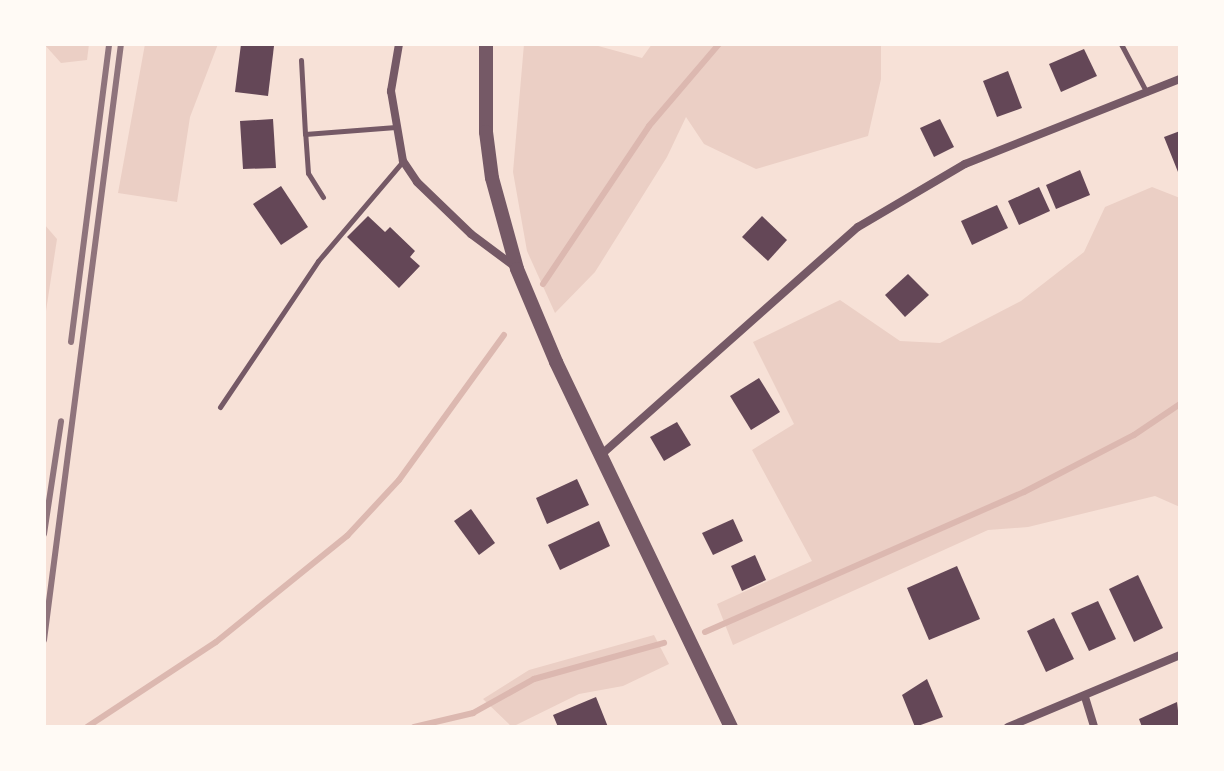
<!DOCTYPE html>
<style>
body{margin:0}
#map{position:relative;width:1224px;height:771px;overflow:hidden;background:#f7e1d7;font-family:"Space Grotesk",sans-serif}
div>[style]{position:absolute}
.green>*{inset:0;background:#ebcfc5}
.stream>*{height:6px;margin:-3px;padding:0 3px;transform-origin:3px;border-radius:3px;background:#dcb8b0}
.building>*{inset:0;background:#644757}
.service>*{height:5px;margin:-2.5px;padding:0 2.5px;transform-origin:2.5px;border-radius:2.5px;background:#755966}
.minor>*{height:8px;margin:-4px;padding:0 4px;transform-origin:4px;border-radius:4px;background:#755966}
.tertiary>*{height:14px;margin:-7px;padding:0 7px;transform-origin:7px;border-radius:7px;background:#755966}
.rail>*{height:6px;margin:-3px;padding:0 3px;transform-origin:3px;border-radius:3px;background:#8f747c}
span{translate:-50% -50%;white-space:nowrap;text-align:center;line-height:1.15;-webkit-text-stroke:8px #fffaf5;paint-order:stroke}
.frame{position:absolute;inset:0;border:46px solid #fffaf5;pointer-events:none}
</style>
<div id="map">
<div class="green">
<i style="clip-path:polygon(44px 44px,89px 44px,87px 60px,61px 63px)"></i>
<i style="clip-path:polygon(145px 44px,218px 44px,190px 117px,177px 202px,118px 193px)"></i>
<i style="clip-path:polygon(524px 44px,591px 44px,642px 58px,652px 44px,881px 44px,881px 79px,868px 136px,756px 169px,704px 144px,686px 117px,667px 157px,595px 272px,555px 313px,527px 251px,513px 172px)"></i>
<i style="clip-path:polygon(1152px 187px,1180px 198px,1180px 507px,1155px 496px,1028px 527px,988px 530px,733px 645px,717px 604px,812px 561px,752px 450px,794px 424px,753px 342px,840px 300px,900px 341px,940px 343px,1021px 301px,1084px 252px,1105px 207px)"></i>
<i style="clip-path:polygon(44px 224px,57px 239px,44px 324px)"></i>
<i style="clip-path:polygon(654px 635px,669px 664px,623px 686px,579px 694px,512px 727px,483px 699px,529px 670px)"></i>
</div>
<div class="stream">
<i style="left:543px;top:284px;width:190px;rotate:-56.1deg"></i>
<i style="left:649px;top:126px;width:108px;rotate:-49.5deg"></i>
<i style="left:705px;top:632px;width:348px;rotate:-23.7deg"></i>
<i style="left:1024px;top:492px;width:124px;rotate:-27.4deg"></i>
<i style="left:1134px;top:435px;width:55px;rotate:-34deg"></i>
<i style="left:87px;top:727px;width:154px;rotate:-33.4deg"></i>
<i style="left:216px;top:642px;width:169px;rotate:-39deg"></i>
<i style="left:347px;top:536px;width:76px;rotate:-47.1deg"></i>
<i style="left:399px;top:480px;width:179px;rotate:-54.1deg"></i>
<i style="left:414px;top:727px;width:61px;rotate:-13.3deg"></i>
<i style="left:473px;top:713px;width:70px;rotate:-29.1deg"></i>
<i style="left:534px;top:679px;width:135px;rotate:-15.5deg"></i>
</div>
<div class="building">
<i style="clip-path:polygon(241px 44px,274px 46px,268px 96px,235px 92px)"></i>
<i style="clip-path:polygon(1084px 49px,1097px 76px,1061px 92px,1049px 64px)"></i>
<i style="clip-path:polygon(1008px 71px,1022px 108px,997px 117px,983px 81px)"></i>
<i style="clip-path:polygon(273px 119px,276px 168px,243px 169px,240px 121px)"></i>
<i style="clip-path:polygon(940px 119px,954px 147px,934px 157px,920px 128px)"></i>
<i style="clip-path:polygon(1180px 131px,1180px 177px,1164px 137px)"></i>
<i style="clip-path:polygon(1080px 170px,1090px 195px,1056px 209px,1046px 185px)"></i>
<i style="clip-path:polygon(281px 186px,308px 227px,281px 245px,253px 204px)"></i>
<i style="clip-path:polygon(1039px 187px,1050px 211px,1019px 225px,1008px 201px)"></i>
<i style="clip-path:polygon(997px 205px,1008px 228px,972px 245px,961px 221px)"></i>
<i style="clip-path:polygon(368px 216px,385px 232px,390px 227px,415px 251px,410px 257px,420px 266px,399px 288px,347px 237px)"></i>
<i style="clip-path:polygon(762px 216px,787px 240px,768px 261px,742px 237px)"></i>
<i style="clip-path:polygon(908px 274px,929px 295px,905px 317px,885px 295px)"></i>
<i style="clip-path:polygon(759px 378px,780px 412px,751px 430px,730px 396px)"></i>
<i style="clip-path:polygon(677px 422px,691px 445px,664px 461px,650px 437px)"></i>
<i style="clip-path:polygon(577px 479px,589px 505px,547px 524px,536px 498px)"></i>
<i style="clip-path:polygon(471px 509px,495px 543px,479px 555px,454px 521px)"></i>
<i style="clip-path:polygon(733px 519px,743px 541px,713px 555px,702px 533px)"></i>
<i style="clip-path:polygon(599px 521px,610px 546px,560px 570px,548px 545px)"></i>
<i style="clip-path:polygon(755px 555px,766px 580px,742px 591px,731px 566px)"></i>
<i style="clip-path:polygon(957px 566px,980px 619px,929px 640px,907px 588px)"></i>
<i style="clip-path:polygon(1138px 575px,1163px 628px,1134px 642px,1109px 589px)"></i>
<i style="clip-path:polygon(1098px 601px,1116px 639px,1089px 651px,1071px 613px)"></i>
<i style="clip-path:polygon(1054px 618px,1074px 659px,1046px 672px,1027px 631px)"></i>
<i style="clip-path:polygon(927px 679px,943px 717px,915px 727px,902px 695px)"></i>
<i style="clip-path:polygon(596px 697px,608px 727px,558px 727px,553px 715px)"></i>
<i style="clip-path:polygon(1177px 702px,1180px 727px,1142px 727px,1139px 719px)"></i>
</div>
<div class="service">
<i style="left:1121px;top:44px;width:55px;rotate:62deg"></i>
<i style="left:301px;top:60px;width:74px;rotate:86.9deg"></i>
<i style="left:323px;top:197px;width:28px;rotate:-122deg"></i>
<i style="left:308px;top:173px;width:39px;rotate:-94deg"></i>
<i style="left:305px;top:134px;width:91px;rotate:-4.4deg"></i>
<i style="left:220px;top:407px;width:176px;rotate:-56.1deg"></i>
<i style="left:318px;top:261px;width:131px;rotate:-49.6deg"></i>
</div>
<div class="minor">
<i style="left:399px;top:44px;width:48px;rotate:99.7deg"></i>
<i style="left:391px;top:91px;width:71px;rotate:80.3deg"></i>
<i style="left:403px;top:161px;width:25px;rotate:56deg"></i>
<i style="left:417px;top:182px;width:75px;rotate:43.9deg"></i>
<i style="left:471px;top:234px;width:54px;rotate:36.7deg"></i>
<i style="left:602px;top:454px;width:342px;rotate:-41.6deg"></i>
<i style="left:858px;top:227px;width:124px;rotate:-30.5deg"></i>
<i style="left:965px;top:164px;width:231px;rotate:-21.6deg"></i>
<i style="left:1085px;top:697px;width:31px;rotate:73deg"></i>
<i style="left:1008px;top:727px;width:186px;rotate:-22.7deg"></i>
</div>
<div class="tertiary">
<i style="left:486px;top:44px;width:88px;rotate:90deg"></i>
<i style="left:486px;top:132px;width:46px;rotate:82.6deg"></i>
<i style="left:492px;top:178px;width:94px;rotate:74.6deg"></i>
<i style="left:517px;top:269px;width:101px;rotate:67.2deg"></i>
<i style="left:556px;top:362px;width:405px;rotate:64.4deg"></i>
</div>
<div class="rail">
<i style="left:71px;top:342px;width:300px;rotate:-82.7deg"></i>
<i style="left:44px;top:534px;width:114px;rotate:-81.4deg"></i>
<i style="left:44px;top:640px;width:601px;rotate:-82.64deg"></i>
</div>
<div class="frame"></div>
</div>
